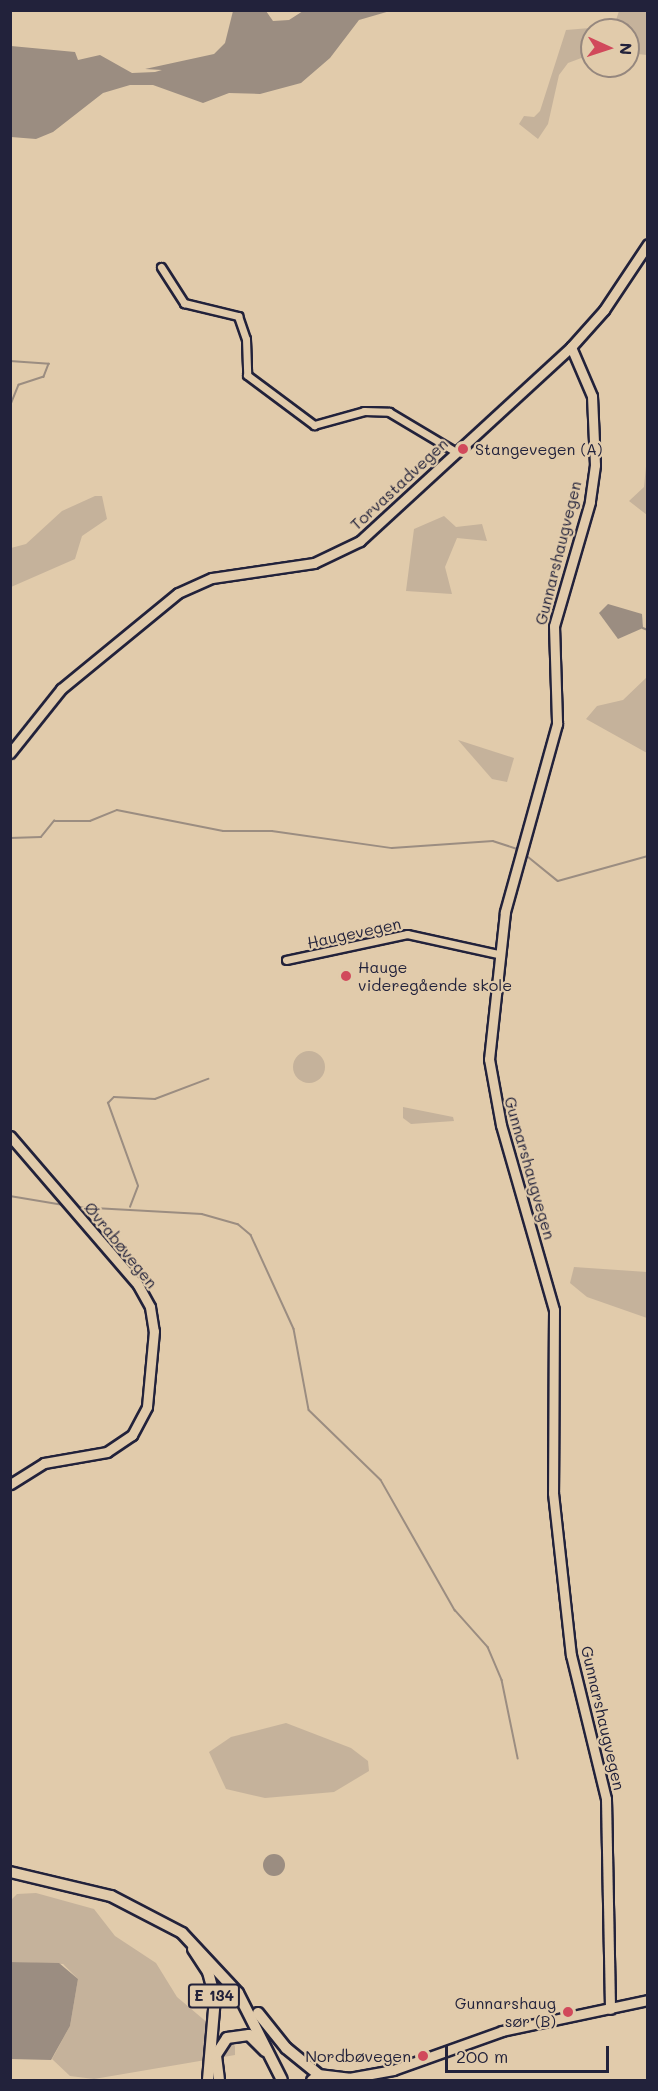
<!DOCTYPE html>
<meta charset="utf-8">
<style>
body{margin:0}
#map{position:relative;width:658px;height:2091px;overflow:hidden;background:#e1cbab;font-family:Mali,sans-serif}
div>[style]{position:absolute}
.green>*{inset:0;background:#c5b29b}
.round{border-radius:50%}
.water>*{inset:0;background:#9b8d81}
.stream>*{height:1.5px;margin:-0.75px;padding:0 0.75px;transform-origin:0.75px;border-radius:0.75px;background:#9b8d81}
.roads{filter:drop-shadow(2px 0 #22223b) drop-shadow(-2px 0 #22223b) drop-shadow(0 2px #22223b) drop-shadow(0 -2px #22223b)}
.minor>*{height:7px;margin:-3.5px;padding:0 3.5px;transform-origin:3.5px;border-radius:3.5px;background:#e1cbab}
.major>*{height:9px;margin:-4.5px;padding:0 4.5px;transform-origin:4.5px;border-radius:4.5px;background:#e1cbab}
.highway>*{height:10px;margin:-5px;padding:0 5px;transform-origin:5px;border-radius:5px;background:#e1cbab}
.dots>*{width:16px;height:16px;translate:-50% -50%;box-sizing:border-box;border:3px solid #e1cbab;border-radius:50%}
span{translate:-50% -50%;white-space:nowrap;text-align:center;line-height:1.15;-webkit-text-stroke:4.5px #e1cbab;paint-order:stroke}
.shield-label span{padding:2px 4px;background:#e1cbab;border:2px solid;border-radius:4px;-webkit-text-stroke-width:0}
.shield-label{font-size:15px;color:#22223b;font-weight:700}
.poi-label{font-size:16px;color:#22223b}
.left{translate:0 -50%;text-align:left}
.right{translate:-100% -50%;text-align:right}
.street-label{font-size:16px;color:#22223b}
.frame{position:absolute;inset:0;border:12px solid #22223b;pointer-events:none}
.north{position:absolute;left:580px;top:18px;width:60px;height:60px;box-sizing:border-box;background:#e1cbab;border:2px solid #95877e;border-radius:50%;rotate:93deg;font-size:16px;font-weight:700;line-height:24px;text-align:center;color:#22223b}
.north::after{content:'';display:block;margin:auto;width:21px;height:27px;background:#d1495b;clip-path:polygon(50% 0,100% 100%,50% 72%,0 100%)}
.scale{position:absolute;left:445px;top:2046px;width:164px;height:27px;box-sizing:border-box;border:3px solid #22223b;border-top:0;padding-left:8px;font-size:18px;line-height:21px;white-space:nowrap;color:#22223b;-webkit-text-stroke:4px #e1cbab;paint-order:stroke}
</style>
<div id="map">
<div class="green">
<i style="clip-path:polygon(619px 11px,647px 11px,647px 55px,628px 53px,628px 30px,592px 30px,592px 54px,568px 63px,559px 75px,548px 124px,538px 139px,519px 124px,524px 116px,534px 117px,540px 111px,566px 30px,614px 26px)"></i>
<i style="clip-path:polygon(647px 456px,647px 515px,629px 501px,644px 487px)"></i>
<i style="clip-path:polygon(95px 496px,102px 496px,107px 519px,82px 536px,75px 559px,11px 587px,11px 548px,26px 544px,62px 511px)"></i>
<i style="clip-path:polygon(444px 516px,456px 527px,482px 524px,487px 541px,457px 538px,445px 567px,452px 594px,406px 591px,414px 529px)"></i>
<i style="clip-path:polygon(647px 677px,647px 753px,586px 719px,597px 706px,623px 700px)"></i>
<i style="clip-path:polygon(458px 740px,514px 758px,507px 782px,492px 779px)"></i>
<i class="round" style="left:293px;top:1051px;width:32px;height:32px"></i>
<i style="clip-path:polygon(403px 1107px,453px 1117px,454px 1121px,411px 1124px,403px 1118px)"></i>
<i style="clip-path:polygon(574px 1267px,647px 1272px,647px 1318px,587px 1297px,570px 1283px)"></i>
<i style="clip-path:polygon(286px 1723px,351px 1748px,368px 1761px,369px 1771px,334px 1792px,265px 1798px,226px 1789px,209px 1752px,231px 1737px)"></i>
<i style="clip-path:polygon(36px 1893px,94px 1909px,115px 1936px,156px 1963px,177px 1997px,235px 2046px,235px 2055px,94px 2079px,70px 2076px,52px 2059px,70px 2026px,78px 1979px,63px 1964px,11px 1962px,10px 1901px,17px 1894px)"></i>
</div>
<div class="water">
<i style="clip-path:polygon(233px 11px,266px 11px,273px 21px,289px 20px,303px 11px,390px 11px,359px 20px,330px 58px,301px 83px,260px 94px,229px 93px,203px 103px,153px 85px,130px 85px,103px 93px,53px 132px,36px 139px,11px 137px,11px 46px,75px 52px,78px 60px,100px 55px,132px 73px,155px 72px,162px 70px,145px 69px,214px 54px,225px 43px)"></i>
<i style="clip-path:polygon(608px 604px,642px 614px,643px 628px,618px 639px,599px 613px)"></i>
<i class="round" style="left:263px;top:1854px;width:22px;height:22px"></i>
<i style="clip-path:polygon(10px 1962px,59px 1963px,78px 1979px,70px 2026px,51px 2060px,11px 2059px)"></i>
</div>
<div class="stream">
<i style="left:10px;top:361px;width:39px;rotate:4deg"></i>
<i style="left:49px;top:364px;width:14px;rotate:111deg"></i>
<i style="left:44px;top:377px;width:26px;rotate:162deg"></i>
<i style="left:19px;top:385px;width:24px;rotate:112deg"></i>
<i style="left:643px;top:628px;width:5px;rotate:22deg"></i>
<i style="left:10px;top:838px;width:31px;rotate:-2deg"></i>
<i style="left:41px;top:837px;width:21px;rotate:-51deg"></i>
<i style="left:54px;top:821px;width:36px"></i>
<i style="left:90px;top:821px;width:29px;rotate:-22deg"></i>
<i style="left:117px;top:810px;width:108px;rotate:11.2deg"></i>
<i style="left:223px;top:831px;width:49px"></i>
<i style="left:272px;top:831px;width:121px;rotate:8.1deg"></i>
<i style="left:392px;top:848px;width:101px;rotate:-4deg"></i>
<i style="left:493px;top:841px;width:26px;rotate:18deg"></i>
<i style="left:526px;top:855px;width:41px;rotate:39.1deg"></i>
<i style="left:558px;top:881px;width:93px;rotate:-15.5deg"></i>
<i style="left:10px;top:1196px;width:54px;rotate:9.6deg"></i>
<i style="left:76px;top:1207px;width:126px;rotate:3.2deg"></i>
<i style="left:202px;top:1214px;width:37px;rotate:16deg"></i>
<i style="left:238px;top:1224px;width:17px;rotate:40deg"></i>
<i style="left:251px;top:1235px;width:103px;rotate:65.4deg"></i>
<i style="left:294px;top:1329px;width:82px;rotate:79.5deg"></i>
<i style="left:309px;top:1410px;width:100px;rotate:44.2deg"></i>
<i style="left:381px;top:1480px;width:150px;rotate:60.4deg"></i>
<i style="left:455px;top:1610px;width:50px;rotate:48.3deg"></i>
<i style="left:488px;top:1647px;width:36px;rotate:67deg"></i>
<i style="left:502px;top:1680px;width:80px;rotate:78.4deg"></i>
<i style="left:130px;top:1207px;width:22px;rotate:-69deg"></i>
<i style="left:138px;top:1186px;width:88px;rotate:-109.9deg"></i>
<i style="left:108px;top:1103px;width:8px;rotate:-45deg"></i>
<i style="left:114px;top:1097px;width:41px;rotate:2.8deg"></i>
<i style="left:155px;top:1099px;width:57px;rotate:-20.7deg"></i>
</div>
<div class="roads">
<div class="minor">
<i style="left:161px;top:267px;width:43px;rotate:57.4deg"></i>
<i style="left:184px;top:303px;width:56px;rotate:13.5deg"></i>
<i style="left:238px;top:316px;width:24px;rotate:71deg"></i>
<i style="left:246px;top:339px;width:36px;rotate:88deg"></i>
<i style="left:247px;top:375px;width:84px;rotate:36.7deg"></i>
<i style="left:314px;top:425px;width:52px;rotate:-15.6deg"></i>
<i style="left:364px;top:411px;width:25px;rotate:2deg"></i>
<i style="left:389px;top:412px;width:78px;rotate:30.8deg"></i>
<i style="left:286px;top:960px;width:124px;rotate:-12.1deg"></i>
<i style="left:407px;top:934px;width:93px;rotate:12.4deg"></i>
</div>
<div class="major">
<i style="left:571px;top:347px;width:53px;rotate:66.8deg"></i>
<i style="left:592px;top:396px;width:69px;rotate:87.5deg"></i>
<i style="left:595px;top:465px;width:37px;rotate:98deg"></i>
<i style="left:590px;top:502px;width:129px;rotate:106.2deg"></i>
<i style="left:554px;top:626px;width:98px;rotate:88.2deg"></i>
<i style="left:557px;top:724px;width:195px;rotate:105.5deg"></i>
<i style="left:505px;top:912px;width:148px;rotate:96.2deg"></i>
<i style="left:489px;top:1059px;width:67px;rotate:79.7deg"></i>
<i style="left:501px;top:1125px;width:192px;rotate:74deg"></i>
<i style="left:554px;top:1310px;width:183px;rotate:90.3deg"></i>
<i style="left:553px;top:1493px;width:163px;rotate:83.7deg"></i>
<i style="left:571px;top:1655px;width:148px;rotate:76.3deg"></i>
<i style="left:606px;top:1799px;width:210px;rotate:88.9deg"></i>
<i style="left:10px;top:753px;width:82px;rotate:-51.4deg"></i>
<i style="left:61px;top:689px;width:151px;rotate:-39.4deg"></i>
<i style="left:178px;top:593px;width:37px;rotate:-24deg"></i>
<i style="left:212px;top:578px;width:103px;rotate:-8.4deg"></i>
<i style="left:314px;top:563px;width:51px;rotate:-25.6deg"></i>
<i style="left:360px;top:541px;width:287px;rotate:-42.6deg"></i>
<i style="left:571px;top:347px;width:50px;rotate:-48.3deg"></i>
<i style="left:604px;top:310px;width:79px;rotate:-56.3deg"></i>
<i style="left:10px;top:1136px;width:196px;rotate:49.3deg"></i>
<i style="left:138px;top:1285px;width:25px;rotate:61deg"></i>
<i style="left:150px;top:1307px;width:24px;rotate:81deg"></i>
<i style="left:154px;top:1331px;width:76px;rotate:95.3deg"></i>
<i style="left:147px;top:1407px;width:32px;rotate:118deg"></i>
<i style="left:132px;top:1435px;width:30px;rotate:146deg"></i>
<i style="left:107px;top:1452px;width:64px;rotate:170.1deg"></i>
<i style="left:44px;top:1463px;width:40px;rotate:148deg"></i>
<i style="left:311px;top:2080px;width:9px;rotate:-41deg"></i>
<i style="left:318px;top:2074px;width:31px;rotate:7deg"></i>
<i style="left:349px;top:2078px;width:45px;rotate:-10.3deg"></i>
<i style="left:393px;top:2070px;width:116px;rotate:-19.7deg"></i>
<i style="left:502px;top:2031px;width:149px;rotate:-12deg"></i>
</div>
<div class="highway">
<i style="left:10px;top:1872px;width:104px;rotate:13.4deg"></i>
<i style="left:111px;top:1896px;width:80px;rotate:27.5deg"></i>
<i style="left:182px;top:1933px;width:82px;rotate:47deg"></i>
<i style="left:238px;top:1993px;width:97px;rotate:63.2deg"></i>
<i style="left:193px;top:1949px;width:27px;rotate:57deg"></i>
<i style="left:208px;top:1972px;width:27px;rotate:75deg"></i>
<i style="left:215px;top:1998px;width:82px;rotate:94.9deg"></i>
<i style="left:258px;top:2013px;width:45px;rotate:51.3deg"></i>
<i style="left:286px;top:2048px;width:41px;rotate:39.1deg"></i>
<i style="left:219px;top:2080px;width:25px;rotate:-97deg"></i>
<i style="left:216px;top:2055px;width:20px;rotate:-57deg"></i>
<i style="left:227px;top:2038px;width:22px;rotate:-8deg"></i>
<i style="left:249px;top:2035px;width:23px;rotate:45deg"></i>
</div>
</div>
<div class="dots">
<i style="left:463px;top:449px;background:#d1495b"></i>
<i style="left:346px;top:976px;background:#d1495b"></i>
<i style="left:568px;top:2012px;background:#d1495b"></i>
<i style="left:423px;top:2056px;background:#d1495b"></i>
</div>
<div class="shield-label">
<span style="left:214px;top:1996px">E 134</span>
</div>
<div class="poi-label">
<span class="left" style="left:475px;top:449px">Stangevegen (A)</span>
<span class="left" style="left:358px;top:976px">Hauge<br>videregående skole</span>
<span class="right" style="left:556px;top:2012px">Gunnarshaug<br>sør (B)</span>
<span class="right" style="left:411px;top:2056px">Nordbøvegen</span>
</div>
<div class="street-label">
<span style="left:399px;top:484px;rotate:-43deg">Torvastadvegen</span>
<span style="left:558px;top:553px;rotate:-76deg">Gunnarshaugvegen</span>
<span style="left:354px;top:933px;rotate:-12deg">Haugevegen</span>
<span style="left:530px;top:1168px;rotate:74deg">Gunnarshaugvegen</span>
<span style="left:121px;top:1245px;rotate:51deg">Øvrabøvegen</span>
<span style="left:603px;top:1718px;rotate:77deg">Gunnarshaugvegen</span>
</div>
<div class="frame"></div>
<div class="north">N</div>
<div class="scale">200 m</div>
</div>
